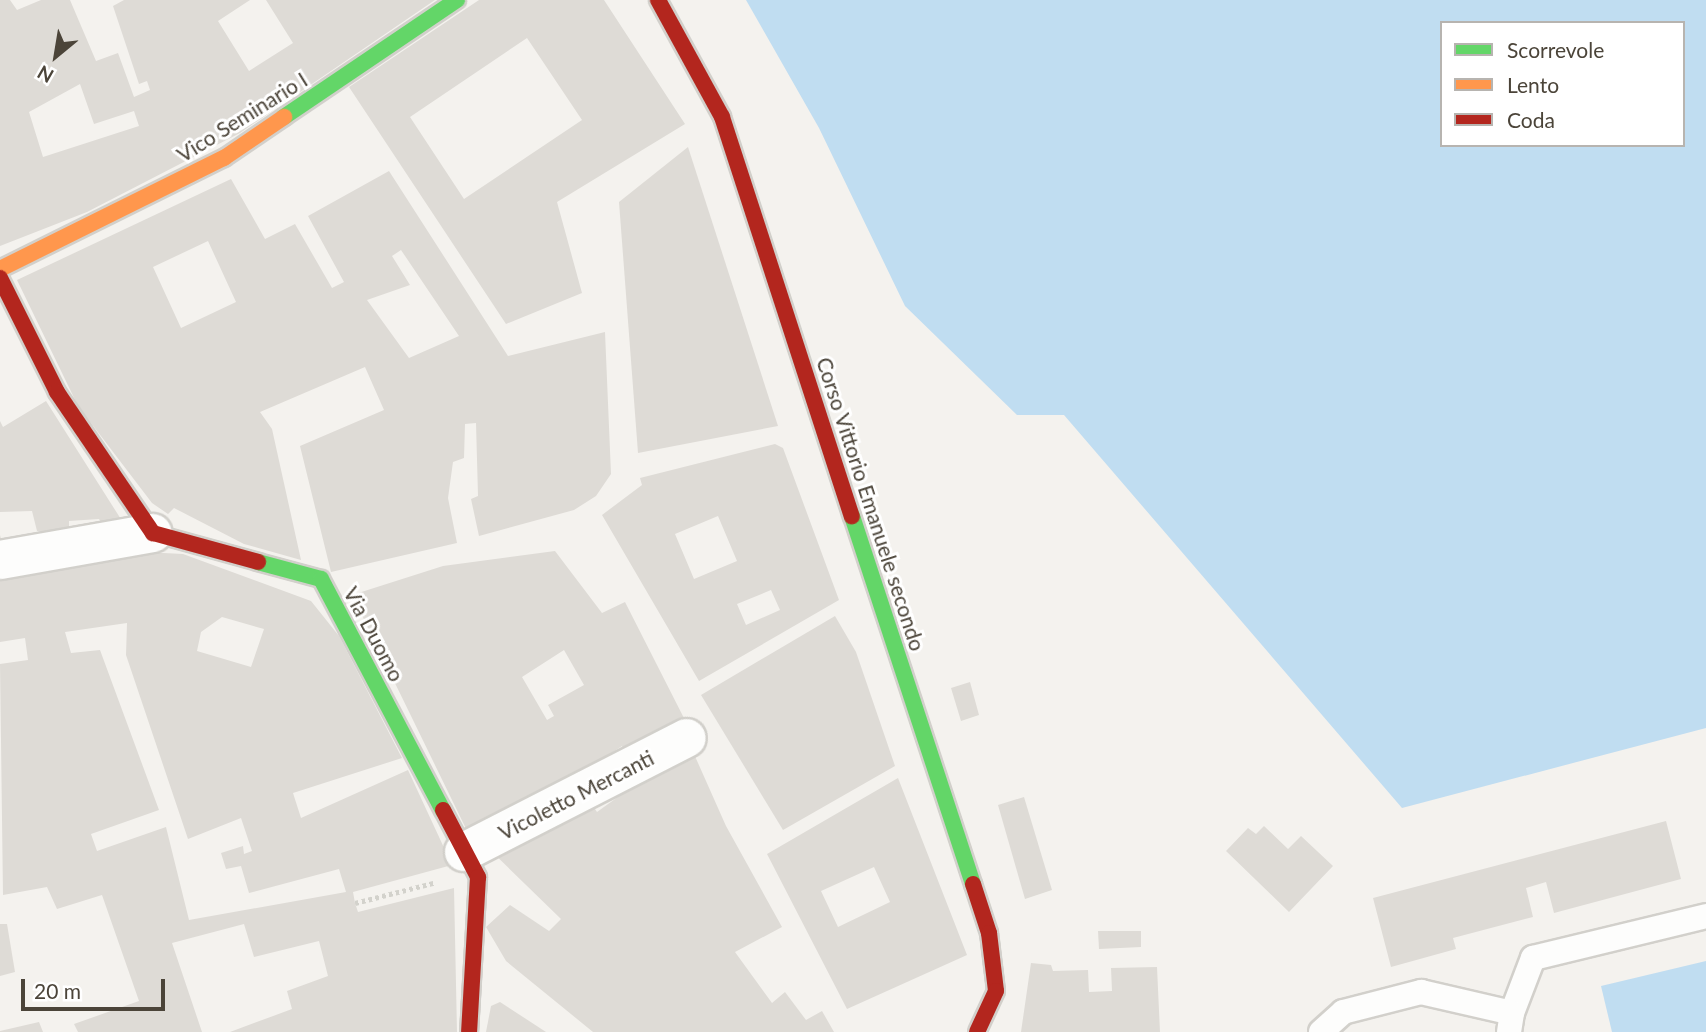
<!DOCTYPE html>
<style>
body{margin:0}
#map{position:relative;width:1706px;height:1032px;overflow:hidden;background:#f4f2ee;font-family:Lato,sans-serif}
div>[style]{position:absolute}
.water>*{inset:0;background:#c0ddf1}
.building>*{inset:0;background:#dedbd6}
.path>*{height:4.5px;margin-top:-2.25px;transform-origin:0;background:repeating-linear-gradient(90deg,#d3d2cc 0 3.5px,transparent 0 7px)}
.roads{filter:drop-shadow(2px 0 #d2d0cb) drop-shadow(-2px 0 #d2d0cb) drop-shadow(0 2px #d2d0cb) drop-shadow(0 -2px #d2d0cb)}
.lane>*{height:24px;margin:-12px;padding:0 12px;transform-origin:12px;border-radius:12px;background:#fdfdfc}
.street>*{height:38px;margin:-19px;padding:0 19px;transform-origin:19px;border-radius:19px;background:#fdfdfc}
.fast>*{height:16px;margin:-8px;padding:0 8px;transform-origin:8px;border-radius:8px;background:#63d668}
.slow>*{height:16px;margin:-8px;padding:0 8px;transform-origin:8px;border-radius:8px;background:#ff974d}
.jam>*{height:16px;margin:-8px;padding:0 8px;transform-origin:8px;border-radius:8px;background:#b3261e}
span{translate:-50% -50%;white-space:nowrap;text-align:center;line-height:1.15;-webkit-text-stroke:6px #fff;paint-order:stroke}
.street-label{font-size:21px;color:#4b4439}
.legend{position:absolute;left:1440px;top:21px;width:245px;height:126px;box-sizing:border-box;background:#fff;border:2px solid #b7b4b0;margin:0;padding:9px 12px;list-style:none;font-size:21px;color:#4b4439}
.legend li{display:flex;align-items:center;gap:14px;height:35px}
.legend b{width:35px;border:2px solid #b7b4b0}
.north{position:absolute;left:21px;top:21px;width:70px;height:70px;-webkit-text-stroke:5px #fff;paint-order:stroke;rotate:210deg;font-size:19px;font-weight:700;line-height:28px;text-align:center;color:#4b4439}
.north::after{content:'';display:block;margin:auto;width:24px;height:32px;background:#4b4439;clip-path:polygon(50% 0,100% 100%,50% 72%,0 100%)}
.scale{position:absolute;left:21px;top:979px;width:144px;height:32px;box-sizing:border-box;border:4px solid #4b4439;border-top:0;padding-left:9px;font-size:21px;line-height:24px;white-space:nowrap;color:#4b4439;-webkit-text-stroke:5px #fff;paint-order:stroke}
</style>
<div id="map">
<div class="water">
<i style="clip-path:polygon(evenodd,746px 0,1706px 0,1706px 728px,1402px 808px,1064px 415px,1017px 415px,905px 306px,819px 128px,746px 0,1442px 23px,1683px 23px,1683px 145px,1442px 145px,1442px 23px)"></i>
<i style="clip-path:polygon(1706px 961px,1706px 1032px,1612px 1032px,1601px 986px)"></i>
</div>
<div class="building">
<i style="clip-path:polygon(evenodd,0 0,10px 0,17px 10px,41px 0,70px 0,96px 61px,118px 53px,134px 97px,150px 90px,147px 81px,139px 84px,113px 6px,124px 0,250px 0,218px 21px,249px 71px,293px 43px,266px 0,435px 0,240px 133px,87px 212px,0 246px,0 0,80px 84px,94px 124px,134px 111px,139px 126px,43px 157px,29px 112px,80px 84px)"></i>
<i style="clip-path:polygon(evenodd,479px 0,604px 0,685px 124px,557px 202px,582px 293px,506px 324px,349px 87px,479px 0,527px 38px,582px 120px,464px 199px,410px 117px,527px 38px)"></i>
<i style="clip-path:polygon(688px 147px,778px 426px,638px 453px,619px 202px)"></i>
<i style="clip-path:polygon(evenodd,389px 171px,508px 356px,605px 332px,611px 474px,596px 496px,574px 510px,479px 536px,471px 499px,478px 496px,476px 423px,465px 424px,464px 458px,453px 462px,448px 498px,457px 543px,331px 572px,300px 446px,384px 410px,365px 367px,260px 412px,272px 429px,301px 560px,244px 544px,174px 508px,168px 514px,152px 503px,78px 406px,17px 280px,231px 179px,265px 239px,295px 224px,332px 288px,344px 282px,308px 216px,389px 171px,208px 241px,236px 302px,181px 328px,153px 267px,208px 241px,389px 171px,401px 250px,459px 336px,409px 358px,367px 300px,410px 285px,392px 256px,401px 250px)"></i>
<i style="clip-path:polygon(46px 401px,124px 524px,104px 528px,99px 519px,69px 521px,69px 532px,37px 531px,32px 511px,0 512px,0 421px,3px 427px)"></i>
<i style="clip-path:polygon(evenodd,775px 444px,783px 448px,839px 600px,699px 681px,602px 515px,642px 485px,640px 478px,775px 444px,718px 516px,737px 561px,694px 579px,675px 534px,718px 516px,775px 444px,771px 590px,780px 610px,746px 625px,737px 604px,771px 590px)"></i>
<i style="clip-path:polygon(evenodd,0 535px,9px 572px,106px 550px,183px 554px,311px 601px,339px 636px,402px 758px,293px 793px,301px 818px,408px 770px,452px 865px,353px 892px,355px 903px,358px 912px,454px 888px,457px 1032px,230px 1032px,292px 1009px,287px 991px,328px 976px,319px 941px,254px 957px,244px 924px,172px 943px,202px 1032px,78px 1032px,74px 1024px,139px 1001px,102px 895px,57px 909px,47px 887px,3px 895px,0 664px,28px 660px,25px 638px,0 642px,0 535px,222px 617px,264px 629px,251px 667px,197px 651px,201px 632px,222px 617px,0 535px,127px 623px,126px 655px,188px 839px,241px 818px,252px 851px,244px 854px,243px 846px,221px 853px,226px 869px,241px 866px,249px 893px,339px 869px,346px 892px,189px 920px,166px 827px,97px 851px,91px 834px,159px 810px,100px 650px,71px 653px,65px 632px,127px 623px)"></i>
<i style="clip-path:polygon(evenodd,555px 551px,602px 613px,625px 602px,689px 728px,628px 763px,622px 746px,473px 843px,352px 595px,443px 566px,555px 551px,564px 650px,584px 685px,548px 705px,554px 716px,547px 720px,522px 677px,564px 650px)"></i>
<i style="clip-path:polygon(835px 616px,856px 652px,895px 766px,783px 830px,701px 695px)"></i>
<i style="clip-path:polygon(970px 682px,979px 715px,961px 721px,951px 688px)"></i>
<i style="clip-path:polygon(690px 745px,726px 826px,782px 927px,735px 952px,772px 1003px,785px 992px,806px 1020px,822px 1011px,834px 1032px,593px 1032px,506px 961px,486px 927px,510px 905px,549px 931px,561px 919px,486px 846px,586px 796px,597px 812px)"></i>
<i style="clip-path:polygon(evenodd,898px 778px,967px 955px,847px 1009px,767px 854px,898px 778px,874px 867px,890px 902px,838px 927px,821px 891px,874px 867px)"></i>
<i style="clip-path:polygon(1024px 797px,1052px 890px,1025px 899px,998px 805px)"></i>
<i style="clip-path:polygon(1666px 821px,1681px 879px,1554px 913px,1546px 882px,1526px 888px,1533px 917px,1453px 938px,1456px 949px,1391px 967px,1373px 898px)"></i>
<i style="clip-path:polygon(1264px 826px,1288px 849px,1301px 836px,1333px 866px,1289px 912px,1226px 851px,1248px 828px,1256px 834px)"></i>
<i style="clip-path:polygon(0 924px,7px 924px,15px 972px,0 976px)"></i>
<i style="clip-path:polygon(1098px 931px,1141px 931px,1141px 947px,1099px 949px)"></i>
<i style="clip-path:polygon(1031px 963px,1051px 965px,1053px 971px,1088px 970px,1089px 992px,1112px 991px,1111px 968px,1157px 967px,1160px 1032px,1021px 1032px)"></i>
<i style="clip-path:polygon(500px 1002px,546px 1032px,486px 1032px,491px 1006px)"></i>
<i style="clip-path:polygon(39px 1022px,43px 1032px,0 1032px,0 1031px)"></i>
</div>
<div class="path">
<i style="left:355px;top:903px;width:81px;rotate:-14.4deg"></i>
</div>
<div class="roads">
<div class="lane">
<i style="left:1512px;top:1013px;width:59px;rotate:-69.1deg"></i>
<i style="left:1533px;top:958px;width:178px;rotate:-13.6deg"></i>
<i style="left:1321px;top:1032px;width:30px;rotate:-42deg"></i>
<i style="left:1343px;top:1012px;width:81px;rotate:-14.4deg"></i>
<i style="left:1421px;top:992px;width:93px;rotate:13deg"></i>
<i style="left:1512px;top:1013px;width:19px;rotate:99deg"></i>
</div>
<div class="street">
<i style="left:0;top:560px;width:155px;rotate:-10deg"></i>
<i style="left:464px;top:852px;width:250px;rotate:-27.1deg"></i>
</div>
<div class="fast">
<i style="left:284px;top:117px;width:209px;rotate:-34.1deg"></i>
<i style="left:852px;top:516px;width:387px;rotate:71.8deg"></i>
<i style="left:258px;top:562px;width:65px;rotate:15.1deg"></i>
<i style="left:321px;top:579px;width:261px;rotate:62.2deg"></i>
</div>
<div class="slow">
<i style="left:0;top:269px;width:250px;rotate:-26.4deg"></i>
<i style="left:224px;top:158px;width:73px;rotate:-34.3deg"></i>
</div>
<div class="jam">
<i style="left:658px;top:0;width:133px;rotate:61.3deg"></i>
<i style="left:722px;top:117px;width:420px;rotate:72deg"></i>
<i style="left:0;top:278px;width:127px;rotate:63.4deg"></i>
<i style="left:57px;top:392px;width:171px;rotate:55.8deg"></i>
<i style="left:153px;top:533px;width:109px;rotate:15.4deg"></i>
<i style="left:443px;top:810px;width:76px;rotate:62.4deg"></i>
<i style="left:478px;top:877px;width:155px;rotate:93.3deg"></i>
<i style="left:973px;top:884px;width:52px;rotate:71.9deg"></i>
<i style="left:989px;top:933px;width:58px;rotate:83.1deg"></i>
<i style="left:996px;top:991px;width:45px;rotate:114.9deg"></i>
</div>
</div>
<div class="street-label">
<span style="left:242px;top:117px;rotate:-32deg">Vico Seminario I</span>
<span style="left:871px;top:504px;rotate:72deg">Corso Vittorio Emanuele secondo</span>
<span style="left:374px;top:634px;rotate:62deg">Via Duomo</span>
<span style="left:576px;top:795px;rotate:-27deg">Vicoletto Mercanti</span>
</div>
<ul class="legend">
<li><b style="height:9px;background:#63d668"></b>Scorrevole</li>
<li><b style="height:9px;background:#ff974d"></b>Lento</li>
<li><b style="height:9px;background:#b3261e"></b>Coda</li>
</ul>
<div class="north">N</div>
<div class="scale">20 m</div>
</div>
